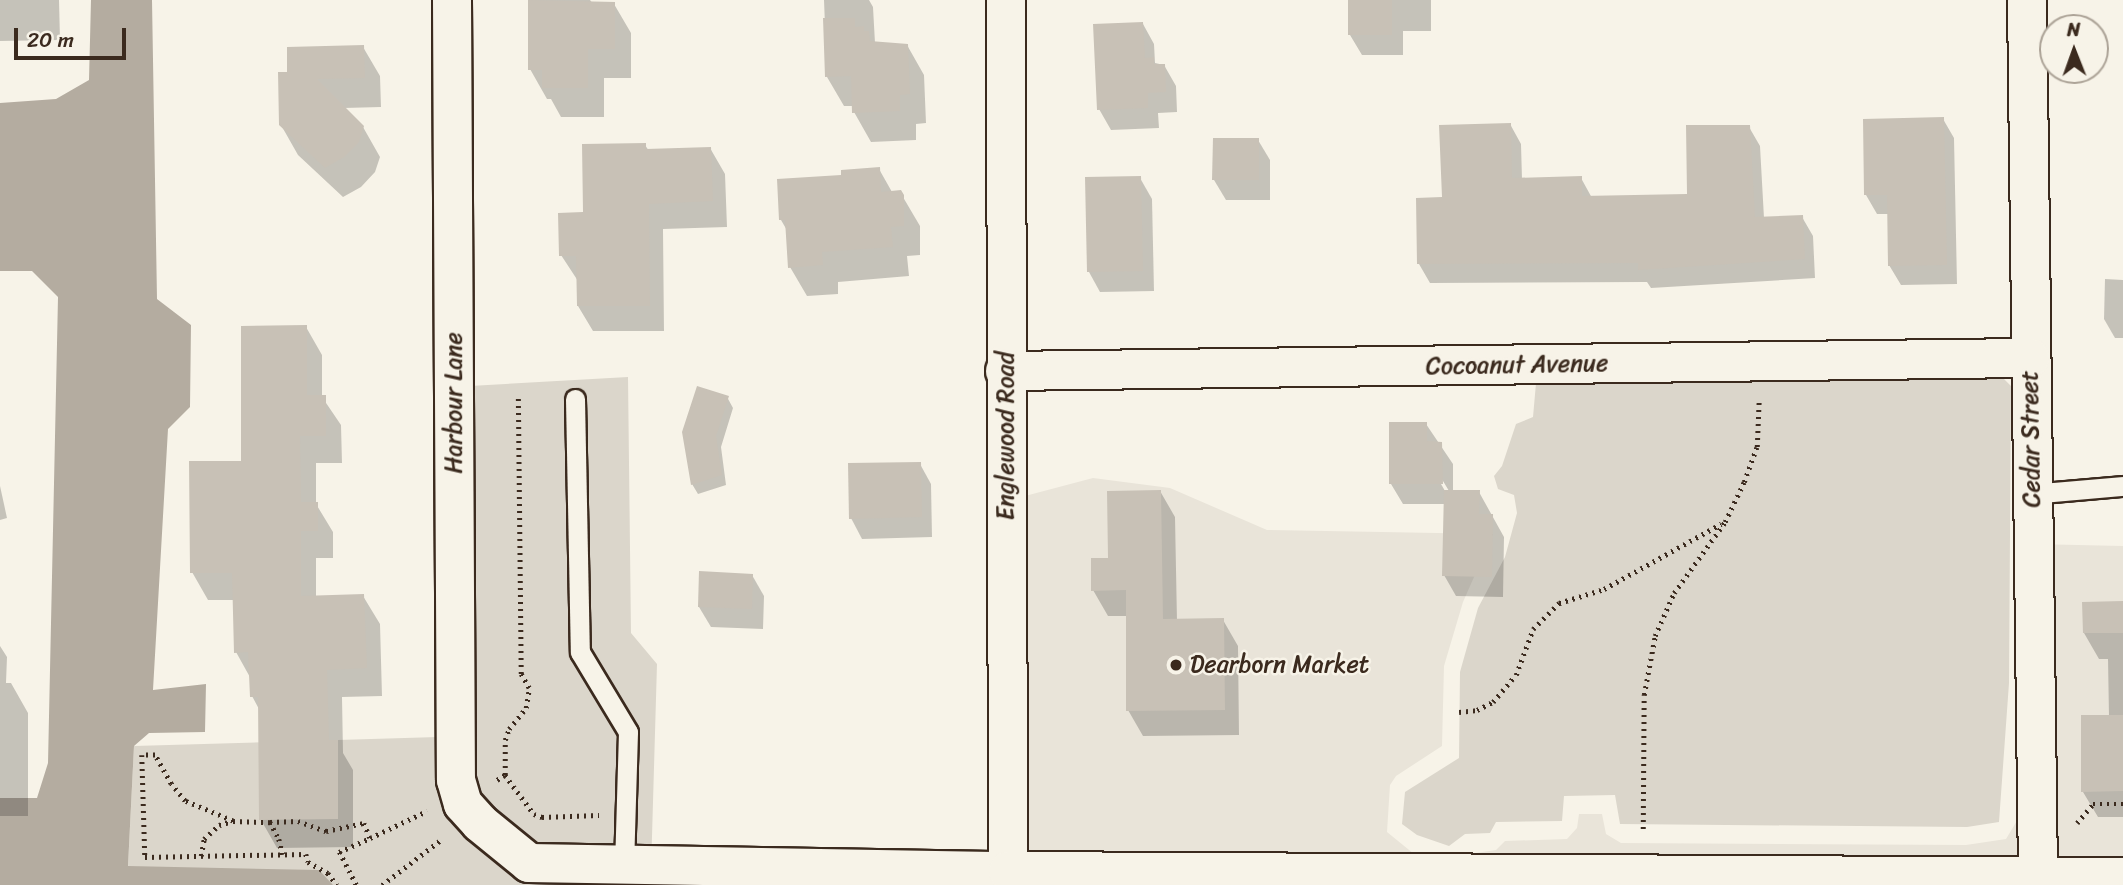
<!DOCTYPE html>
<style>
body{margin:0}
#map{position:relative;width:2123px;height:885px;overflow:hidden;background:#f7f3e8;font-family:Sriracha,sans-serif}
div>[style]{position:absolute}
.built>*{inset:0;background:#e9e4d9}
.green>*{inset:0;background:#dbd6cb}
.water>*{inset:0;background:#b4aca0}
.shadow>*{inset:0;background:#0003}
.building>*{inset:0;background:#c8c1b6}
.path>*{height:4.5px;margin-top:-2.25px;transform-origin:0;background:repeating-linear-gradient(90deg,#3b2a1e 0 2px,transparent 0 7px)}
.roads{filter:drop-shadow(2px 0 #3b2a1e) drop-shadow(-2px 0 #3b2a1e) drop-shadow(0 2px #3b2a1e) drop-shadow(0 -2px #3b2a1e)}
.service>*{height:19px;margin:-9.5px;padding:0 9.5px;transform-origin:9.5px;border-radius:9.5px;background:#f7f3e8}
.minor>*{height:38px;margin:-19px;padding:0 19px;transform-origin:19px;border-radius:19px;background:#f7f3e8}
.tertiary>*{height:38px;margin:-19px;padding:0 19px;transform-origin:19px;border-radius:19px;background:#f7f3e8}
.dots>*{width:19px;height:19px;translate:-50% -50%;box-sizing:border-box;border:4px solid #f7f3e8;border-radius:50%}
span{translate:-50% -50%;white-space:nowrap;text-align:center;line-height:1.15;-webkit-text-stroke:5px #f7f3e8;paint-order:stroke}
.street-label{font-size:24px;color:#3b2a1e}
.poi-label{font-size:24px;color:#3b2a1e}
.left{translate:0 -50%;text-align:left}
.north{position:absolute;left:2039px;top:14px;width:70px;height:70px;box-sizing:border-box;background:#f7f3e8;border:2px solid #aca397;border-radius:50%;rotate:359deg;font-size:19px;font-weight:700;line-height:28px;text-align:center;color:#3b2a1e}
.north::after{content:'';display:block;margin:auto;width:24px;height:32px;background:#3b2a1e;clip-path:polygon(50% 0,100% 100%,50% 72%,0 100%)}
.scale{position:absolute;left:14px;top:28px;width:112px;height:32px;box-sizing:border-box;border:4px solid #3b2a1e;border-top:0;padding-left:9px;font-size:21px;line-height:24px;white-space:nowrap;color:#3b2a1e;-webkit-text-stroke:5px #f7f3e8;paint-order:stroke}
</style>
<div id="map">
<div class="built">
<i style="clip-path:polygon(1093px 478px,1170px 488px,1267px 530px,1493px 534px,1463px 602px,1444px 666px,1442px 746px,1396px 776px,1390px 785px,1387px 832px,1414px 854px,1028px 850px,1025px 496px)"></i>
<i style="clip-path:polygon(2027px 544px,2123px 546px,2123px 856px,1469px 854px,1496px 850px,1505px 841px,1567px 839px,1577px 828px,1579px 814px,1602px 814px,1606px 834px,1621px 843px,1966px 845px,2006px 839px,2018px 819px)"></i>
</div>
<div class="green">
<i style="clip-path:polygon(1537px 372px,1999px 374px,2011px 386px,2009px 683px,1999px 822px,1967px 827px,1620px 824px,1615px 795px,1564px 796px,1562px 821px,1496px 822px,1490px 833px,1465px 834px,1449px 846px,1417px 835px,1402px 824px,1405px 792px,1459px 758px,1460px 672px,1478px 608px,1505px 557px,1517px 513px,1514px 495px,1498px 489px,1494px 476px,1502px 466px,1516px 424px,1533px 417px)"></i>
<i style="clip-path:polygon(628px 377px,631px 633px,657px 664px,651px 871px,554px 872px,550px 885px,331px 885px,128px 867px,134px 746px,438px 737px,470px 386px)"></i>
</div>
<div class="water">
<i style="clip-path:polygon(91px 0,152px 0,157px 299px,191px 325px,190px 407px,168px 429px,153px 690px,206px 684px,205px 732px,149px 733px,134px 746px,128px 866px,319px 870px,333px 885px,0 885px,0 798px,37px 798px,48px 763px,58px 297px,32px 271px,0 271px,0 103px,56px 99px,89px 80px)"></i>
</div>
<div class="shadow">
<i style="clip-path:polygon(0 0,59px 0,60px 40px,0 41px)"></i>
<i style="clip-path:polygon(529px 0,590px 0,593px 4px,614px 4px,631px 33px,631px 78px,604px 78px,604px 117px,561px 117px,551px 99px,547px 99px,530px 69px)"></i>
<i style="clip-path:polygon(824px 0,869px 0,873px 7px,875px 43px,907px 45px,924px 75px,926px 123px,916px 124px,916px 140px,871px 142px,854px 112px,853px 106px,844px 106px,827px 77px)"></i>
<i style="clip-path:polygon(1350px 0,1431px 0,1431px 31px,1403px 31px,1403px 55px,1362px 55px,1350px 35px)"></i>
<i style="clip-path:polygon(1143px 24px,1154px 44px,1155px 63px,1164px 65px,1176px 86px,1177px 112px,1158px 113px,1159px 128px,1111px 130px,1099px 109px)"></i>
<i style="clip-path:polygon(363px 47px,380px 76px,381px 107px,344px 108px,363px 127px,380px 157px,375px 172px,361px 187px,343px 197px,298px 155px,281px 125px,289px 74px)"></i>
<i style="clip-path:polygon(1943px 119px,1954px 138px,1957px 284px,1901px 285px,1889px 265px,1889px 214px,1877px 214px,1866px 195px)"></i>
<i style="clip-path:polygon(1510px 124px,1521px 144px,1522px 179px,1581px 178px,1592px 198px,1689px 196px,1749px 127px,1760px 146px,1764px 218px,1802px 217px,1813px 236px,1815px 278px,1651px 288px,1647px 282px,1430px 283px,1419px 264px,1444px 199px)"></i>
<i style="clip-path:polygon(1258px 140px,1270px 160px,1270px 200px,1226px 200px,1214px 180px)"></i>
<i style="clip-path:polygon(645px 145px,649px 151px,710px 148px,725px 174px,727px 227px,663px 229px,664px 331px,593px 331px,578px 306px,578px 281px,561px 255px,585px 214px)"></i>
<i style="clip-path:polygon(879px 169px,892px 192px,900px 192px,920px 226px,920px 255px,907px 256px,909px 276px,838px 282px,838px 294px,807px 296px,790px 267px,788px 232px,781px 220px,843px 176px)"></i>
<i style="clip-path:polygon(1140px 178px,1152px 199px,1154px 291px,1100px 292px,1089px 272px)"></i>
<i style="clip-path:polygon(2105px 279px,2123px 280px,2123px 338px,2115px 338px,2104px 319px)"></i>
<i style="clip-path:polygon(306px 327px,322px 355px,322px 397px,341px 425px,342px 463px,316px 463px,316px 504px,333px 532px,333px 558px,316px 558px,316px 597px,363px 596px,380px 624px,382px 696px,342px 697px,343px 753px,353px 770px,353px 847px,277px 848px,261px 820px,260px 711px,252px 696px,251px 679px,236px 652px,234px 600px,208px 600px,192px 572px)"></i>
<i style="clip-path:polygon(727px 397px,733px 408px,721px 447px,726px 485px,698px 494px,692px 484px)"></i>
<i style="clip-path:polygon(evenodd,1426px 424px,1453px 464px,1453px 492px,1479px 492px,1504px 537px,1503px 597px,1456px 596px,1444px 575px,1446px 504px,1403px 504px,1391px 484px,1426px 424px,1440px 476px,1449px 491px,1445px 491px,1437px 477px,1440px 476px)"></i>
<i style="clip-path:polygon(920px 464px,931px 484px,932px 537px,862px 539px,851px 518px)"></i>
<i style="clip-path:polygon(0 486px,7px 518px,0 520px)"></i>
<i style="clip-path:polygon(1160px 491px,1175px 517px,1177px 621px,1223px 620px,1238px 646px,1239px 735px,1143px 736px,1128px 710px,1128px 616px,1108px 616px,1093px 590px,1110px 560px)"></i>
<i style="clip-path:polygon(752px 575px,764px 596px,763px 629px,711px 627px,699px 607px)"></i>
<i style="clip-path:polygon(2123px 603px,2123px 817px,2098px 817px,2083px 792px,2109px 717px,2108px 659px,2099px 659px,2084px 633px)"></i>
<i style="clip-path:polygon(0 646px,7px 657px,6px 683px,11px 683px,28px 713px,28px 816px,0 816px)"></i>
</div>
<div class="building">
<i style="clip-path:polygon(528px 0,615px 2px,615px 49px,588px 49px,588px 88px,542px 88px,542px 70px,528px 70px)"></i>
<i style="clip-path:polygon(1348px 0,1392px 0,1392px 35px,1348px 35px)"></i>
<i style="clip-path:polygon(823px 18px,855px 18px,855px 27px,864px 26px,864px 31px,869px 31px,870px 41px,908px 44px,910px 94px,900px 95px,900px 111px,852px 113px,851px 76px,825px 77px)"></i>
<i style="clip-path:polygon(1143px 22px,1145px 58px,1154px 57px,1154px 64px,1165px 64px,1166px 92px,1148px 93px,1148px 108px,1097px 110px,1093px 24px)"></i>
<i style="clip-path:polygon(364px 45px,365px 78px,317px 79px,364px 126px,359px 142px,344px 157px,325px 168px,279px 125px,278px 72px,287px 72px,287px 47px)"></i>
<i style="clip-path:polygon(1944px 117px,1947px 265px,1888px 266px,1887px 195px,1864px 195px,1863px 119px)"></i>
<i style="clip-path:polygon(1511px 123px,1512px 178px,1582px 176px,1582px 196px,1687px 194px,1686px 125px,1750px 125px,1755px 217px,1803px 215px,1805px 259px,1638px 270px,1638px 263px,1417px 264px,1416px 198px,1442px 197px,1439px 125px)"></i>
<i style="clip-path:polygon(1213px 138px,1259px 138px,1259px 180px,1212px 180px)"></i>
<i style="clip-path:polygon(646px 143px,646px 149px,711px 147px,713px 201px,649px 204px,650px 306px,577px 306px,576px 256px,559px 256px,558px 213px,583px 212px,582px 144px)"></i>
<i style="clip-path:polygon(880px 167px,881px 192px,901px 190px,904px 195px,904px 226px,891px 227px,893px 247px,822px 252px,823px 265px,788px 268px,785px 220px,779px 220px,777px 179px,841px 175px,841px 170px)"></i>
<i style="clip-path:polygon(1141px 176px,1143px 271px,1087px 272px,1085px 177px)"></i>
<i style="clip-path:polygon(307px 325px,307px 395px,326px 395px,326px 436px,300px 436px,301px 502px,318px 502px,318px 531px,301px 531px,301px 596px,364px 594px,367px 668px,327px 670px,329px 740px,338px 740px,338px 819px,259px 820px,258px 697px,250px 697px,248px 652px,234px 653px,232px 573px,190px 573px,189px 461px,241px 461px,241px 326px)"></i>
<i style="clip-path:polygon(697px 386px,729px 396px,716px 436px,722px 475px,691px 485px,682px 432px)"></i>
<i style="clip-path:polygon(1389px 422px,1427px 422px,1427px 441px,1442px 442px,1443px 484px,1389px 484px)"></i>
<i style="clip-path:polygon(921px 462px,922px 517px,849px 519px,848px 463px)"></i>
<i style="clip-path:polygon(1161px 490px,1163px 619px,1224px 618px,1225px 710px,1126px 711px,1126px 590px,1091px 591px,1091px 558px,1108px 558px,1107px 491px)"></i>
<i style="clip-path:polygon(1444px 490px,1480px 490px,1479px 514px,1493px 514px,1492px 577px,1442px 576px)"></i>
<i style="clip-path:polygon(699px 571px,753px 574px,752px 609px,698px 607px)"></i>
<i style="clip-path:polygon(2123px 601px,2123px 633px,2083px 633px,2082px 602px)"></i>
<i style="clip-path:polygon(2081px 715px,2123px 715px,2123px 791px,2081px 792px)"></i>
</div>
<div class="path">
<i style="left:1459px;top:712px;width:18px;rotate:-6deg"></i>
<i style="left:1477px;top:710px;width:18px;rotate:-27deg"></i>
<i style="left:1493px;top:702px;width:35px;rotate:-50deg"></i>
<i style="left:1516px;top:675px;width:49px;rotate:-69.7deg"></i>
<i style="left:1533px;top:629px;width:37px;rotate:-45deg"></i>
<i style="left:1559px;top:603px;width:47px;rotate:-17.3deg"></i>
<i style="left:1604px;top:589px;width:134px;rotate:-29.1deg"></i>
<i style="left:505px;top:775px;width:49px;rotate:53.4deg"></i>
<i style="left:534px;top:814px;width:9px;rotate:21deg"></i>
<i style="left:542px;top:817px;width:57px;rotate:-2deg"></i>
<i style="left:497px;top:780px;width:9px;rotate:-32deg"></i>
<i style="left:505px;top:775px;width:35px;rotate:-90deg"></i>
<i style="left:505px;top:740px;width:12px;rotate:-70deg"></i>
<i style="left:509px;top:729px;width:27px;rotate:-51deg"></i>
<i style="left:526px;top:708px;width:20px;rotate:-81deg"></i>
<i style="left:529px;top:688px;width:16px;rotate:-120deg"></i>
<i style="left:521px;top:674px;width:279px;rotate:-90.6deg"></i>
<i style="left:233px;top:821px;width:52px;rotate:-157.4deg"></i>
<i style="left:185px;top:801px;width:22px;rotate:-129deg"></i>
<i style="left:171px;top:784px;width:33px;rotate:-119deg"></i>
<i style="left:155px;top:755px;width:13px;rotate:180deg"></i>
<i style="left:142px;top:755px;width:102px;rotate:88.3deg"></i>
<i style="left:145px;top:857px;width:161px;rotate:-1.1deg"></i>
<i style="left:306px;top:854px;width:8px;rotate:76deg"></i>
<i style="left:308px;top:862px;width:23px;rotate:29deg"></i>
<i style="left:328px;top:873px;width:15px;rotate:53deg"></i>
<i style="left:270px;top:822px;width:28px;rotate:-2deg"></i>
<i style="left:298px;top:821px;width:30px;rotate:20deg"></i>
<i style="left:326px;top:831px;width:39px;rotate:-12deg"></i>
<i style="left:364px;top:823px;width:16px;rotate:68deg"></i>
<i style="left:370px;top:838px;width:63px;rotate:-25.3deg"></i>
<i style="left:2077px;top:823px;width:25px;rotate:-50deg"></i>
<i style="left:2093px;top:804px;width:30px"></i>
<i style="left:1643px;top:829px;width:134px;rotate:-89.6deg"></i>
<i style="left:1644px;top:695px;width:60px;rotate:-79.4deg"></i>
<i style="left:1655px;top:636px;width:47px;rotate:-66.2deg"></i>
<i style="left:1674px;top:593px;width:87px;rotate:-54.3deg"></i>
<i style="left:1725px;top:522px;width:44px;rotate:-64.6deg"></i>
<i style="left:1744px;top:482px;width:37px;rotate:-70deg"></i>
<i style="left:1757px;top:447px;width:47px;rotate:-87.6deg"></i>
<i style="left:201px;top:856px;width:17px;rotate:-80deg"></i>
<i style="left:204px;top:839px;width:21px;rotate:-43deg"></i>
<i style="left:219px;top:825px;width:15px;rotate:-16deg"></i>
<i style="left:233px;top:821px;width:37px;rotate:2deg"></i>
<i style="left:270px;top:822px;width:19px;rotate:62deg"></i>
<i style="left:279px;top:839px;width:16px;rotate:76deg"></i>
<i style="left:356px;top:885px;width:37px;rotate:-117deg"></i>
<i style="left:339px;top:852px;width:34px;rotate:-24deg"></i>
<i style="left:382px;top:885px;width:76px;rotate:-37.5deg"></i>
</div>
<div class="roads">
<div class="service">
<i style="left:575px;top:399px;width:253px;rotate:88.9deg"></i>
<i style="left:580px;top:652px;width:93px;rotate:59deg"></i>
<i style="left:628px;top:732px;width:132px;rotate:91.7deg"></i>
<i style="left:2031px;top:494px;width:92px;rotate:-5deg"></i>
</div>
<div class="minor">
<i style="left:452px;top:0;width:780px;rotate:89.71deg"></i>
<i style="left:456px;top:780px;width:25px;rotate:74deg"></i>
<i style="left:463px;top:804px;width:25px;rotate:48deg"></i>
<i style="left:480px;top:823px;width:63px;rotate:39.2deg"></i>
<i style="left:529px;top:863px;width:479px;rotate:1deg"></i>
<i style="left:1008px;top:871px;width:14px;rotate:102deg"></i>
<i style="left:2027px;top:0;width:878px;rotate:89.28deg"></i>
<i style="left:1005px;top:371px;width:1025px;rotate:-0.73deg"></i>
</div>
<div class="tertiary">
<i style="left:1006px;top:0;width:871px;rotate:89.87deg"></i>
<i style="left:1008px;top:871px;width:1115px;rotate:0.31deg"></i>
</div>
</div>
<div class="dots">
<i style="left:1176px;top:665px;background:#3b2a1e"></i>
</div>
<div class="street-label">
<span style="left:1517px;top:365px;rotate:-1deg">Cocoanut Avenue</span>
<span style="left:454px;top:403px;rotate:-90deg">Harbour Lane</span>
<span style="left:1006px;top:436px;rotate:-90deg">Englewood Road</span>
<span style="left:2031px;top:439px;rotate:-91deg">Cedar Street</span>
</div>
<div class="poi-label">
<span class="left" style="left:1190px;top:665px">Dearborn Market</span>
</div>
<div class="north">N</div>
<div class="scale">20 m</div>
</div>
